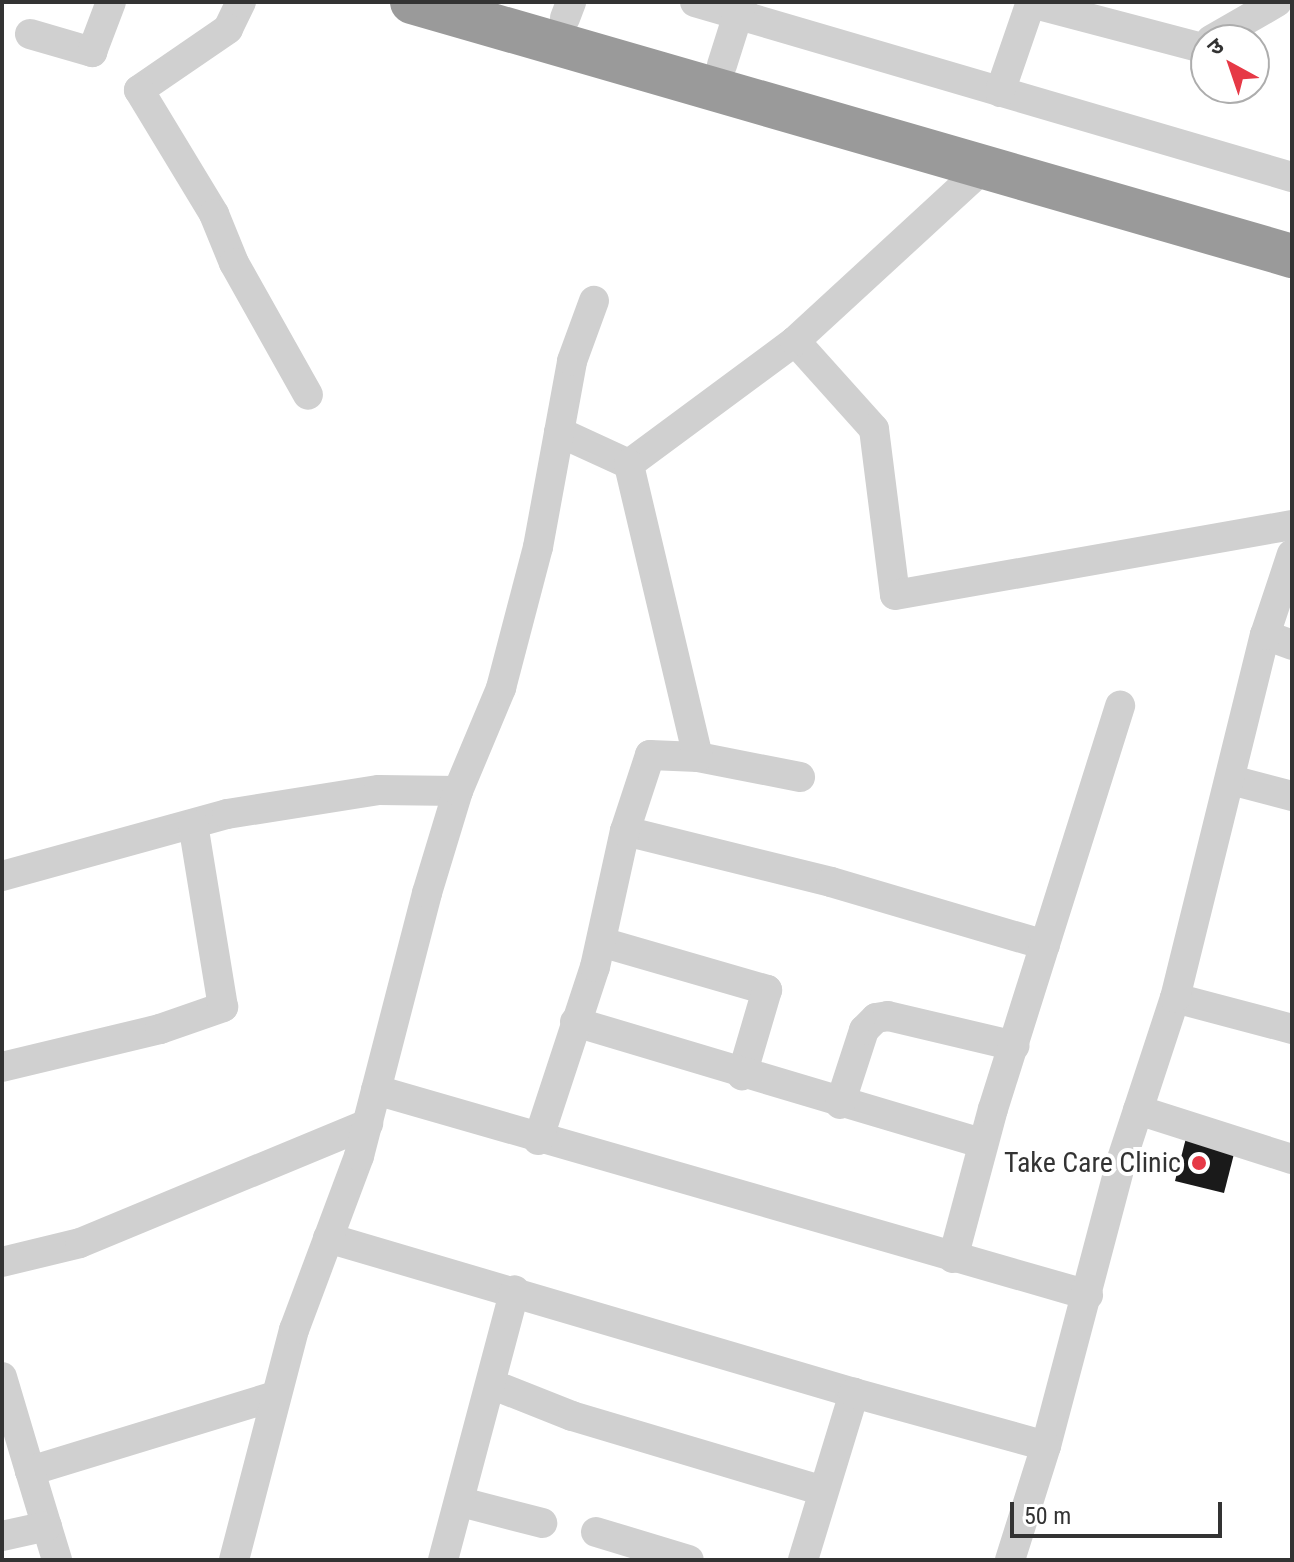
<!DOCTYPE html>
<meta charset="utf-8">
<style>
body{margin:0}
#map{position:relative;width:1294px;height:1562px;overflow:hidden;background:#fff;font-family:"Roboto Condensed","Noto Sans Devanagari",sans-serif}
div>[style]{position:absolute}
.building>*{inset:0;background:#1a1a1a}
.minor>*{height:30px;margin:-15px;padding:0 15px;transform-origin:15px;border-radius:15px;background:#d0d0d0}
.highway>*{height:44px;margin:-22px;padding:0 22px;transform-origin:22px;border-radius:22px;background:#9a9a9a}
.dots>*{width:22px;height:22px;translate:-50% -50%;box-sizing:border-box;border:4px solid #fff;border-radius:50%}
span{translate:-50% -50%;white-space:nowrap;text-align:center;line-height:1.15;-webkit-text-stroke:8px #fff;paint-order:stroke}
.poi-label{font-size:28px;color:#333}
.right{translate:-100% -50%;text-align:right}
.frame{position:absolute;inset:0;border:4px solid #333;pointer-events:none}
.north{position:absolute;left:1190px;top:24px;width:80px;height:80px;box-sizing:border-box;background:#fff;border:2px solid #adadad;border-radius:50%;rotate:320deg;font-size:22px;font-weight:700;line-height:32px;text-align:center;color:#333}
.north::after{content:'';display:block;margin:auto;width:28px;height:36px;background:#e63946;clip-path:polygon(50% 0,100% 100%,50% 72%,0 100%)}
.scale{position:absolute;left:1010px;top:1502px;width:212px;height:36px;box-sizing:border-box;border:4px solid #333;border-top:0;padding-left:10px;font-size:24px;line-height:28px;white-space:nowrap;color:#333;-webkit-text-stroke:6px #fff;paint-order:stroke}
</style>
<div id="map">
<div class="building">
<i style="clip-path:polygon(1186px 1138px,1235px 1150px,1224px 1193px,1175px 1181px)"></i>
</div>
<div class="minor">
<i style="left:241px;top:2px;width:30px;rotate:116deg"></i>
<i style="left:228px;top:29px;width:108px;rotate:145.6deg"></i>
<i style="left:139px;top:90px;width:145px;rotate:58.8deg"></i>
<i style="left:214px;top:214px;width:53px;rotate:67.8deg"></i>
<i style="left:234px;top:263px;width:151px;rotate:60.7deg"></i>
<i style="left:695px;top:2px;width:622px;rotate:16.34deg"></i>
<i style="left:1031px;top:3px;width:181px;rotate:14.7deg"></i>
<i style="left:565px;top:18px;width:17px;rotate:-69deg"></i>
<i style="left:30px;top:34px;width:65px;rotate:16.2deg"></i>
<i style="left:92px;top:52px;width:53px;rotate:-69.2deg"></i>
<i style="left:1211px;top:40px;width:76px;rotate:-29.9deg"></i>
<i style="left:722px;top:65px;width:66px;rotate:-72.4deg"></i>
<i style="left:1000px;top:92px;width:95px;rotate:-71deg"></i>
<i style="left:795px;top:341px;width:118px;rotate:48.1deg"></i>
<i style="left:874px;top:429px;width:167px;rotate:82.8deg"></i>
<i style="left:895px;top:595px;width:403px;rotate:-10deg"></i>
<i style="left:559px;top:432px;width:77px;rotate:24.6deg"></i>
<i style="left:629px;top:464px;width:207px;rotate:-36.5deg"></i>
<i style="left:795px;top:341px;width:255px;rotate:-42.6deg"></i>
<i style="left:1265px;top:635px;width:29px;rotate:20deg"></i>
<i style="left:698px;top:757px;width:104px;rotate:11.1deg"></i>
<i style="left:1231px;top:780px;width:63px;rotate:14.7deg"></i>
<i style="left:625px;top:831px;width:212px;rotate:13.9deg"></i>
<i style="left:831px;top:882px;width:223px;rotate:16.4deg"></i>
<i style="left:2px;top:876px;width:233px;rotate:-15.4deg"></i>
<i style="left:227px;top:814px;width:154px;rotate:-9deg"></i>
<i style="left:379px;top:790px;width:79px;rotate:0.7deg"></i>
<i style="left:601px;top:942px;width:173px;rotate:16.1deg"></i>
<i style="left:767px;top:990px;width:89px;rotate:106.4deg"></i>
<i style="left:1175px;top:998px;width:121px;rotate:14.8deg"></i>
<i style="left:575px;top:1022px;width:426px;rotate:16.6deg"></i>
<i style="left:2px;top:1067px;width:163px;rotate:-13.5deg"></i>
<i style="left:160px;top:1029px;width:67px;rotate:-19.2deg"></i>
<i style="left:223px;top:1007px;width:185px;rotate:-99.3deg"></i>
<i style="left:376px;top:1090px;width:741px;rotate:16.06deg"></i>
<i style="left:840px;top:1104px;width:78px;rotate:-72deg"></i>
<i style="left:864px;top:1030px;width:17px;rotate:-45deg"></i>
<i style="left:876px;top:1018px;width:12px;rotate:-9deg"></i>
<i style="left:888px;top:1016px;width:130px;rotate:13.3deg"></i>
<i style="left:1138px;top:1110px;width:162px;rotate:17.7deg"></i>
<i style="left:538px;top:1140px;width:182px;rotate:-71.8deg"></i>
<i style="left:595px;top:967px;width:139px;rotate:-77.6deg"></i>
<i style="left:625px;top:831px;width:80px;rotate:-71.8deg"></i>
<i style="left:650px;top:755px;width:48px;rotate:2.4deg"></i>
<i style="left:698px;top:757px;width:301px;rotate:-103.3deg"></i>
<i style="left:328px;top:1238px;width:548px;rotate:16.42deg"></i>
<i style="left:953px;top:1258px;width:154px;rotate:-75deg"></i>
<i style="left:993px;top:1109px;width:423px;rotate:-72.5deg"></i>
<i style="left:2px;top:1262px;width:80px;rotate:-13.7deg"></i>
<i style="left:80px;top:1243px;width:312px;rotate:-22.5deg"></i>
<i style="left:2px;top:1377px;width:98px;rotate:73.4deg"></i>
<i style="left:30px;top:1471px;width:256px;rotate:-17deg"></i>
<i style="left:491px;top:1384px;width:87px;rotate:21.6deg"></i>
<i style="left:572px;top:1416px;width:262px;rotate:16.6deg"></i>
<i style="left:30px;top:1471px;width:93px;rotate:73.1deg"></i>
<i style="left:461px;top:1502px;width:84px;rotate:14.5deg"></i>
<i style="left:596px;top:1532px;width:97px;rotate:16.8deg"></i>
<i style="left:2px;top:1536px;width:46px;rotate:-12.5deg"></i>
<i style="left:234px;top:1560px;width:238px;rotate:-75.4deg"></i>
<i style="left:294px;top:1330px;width:186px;rotate:-69.5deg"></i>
<i style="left:359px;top:1156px;width:272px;rotate:-75.5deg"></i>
<i style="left:427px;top:893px;width:107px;rotate:-73.1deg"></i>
<i style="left:458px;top:791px;width:112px;rotate:-67.3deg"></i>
<i style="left:501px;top:688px;width:146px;rotate:-75.3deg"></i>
<i style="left:538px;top:547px;width:189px;rotate:-79.6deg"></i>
<i style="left:572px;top:361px;width:64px;rotate:-69.9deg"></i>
<i style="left:443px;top:1560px;width:279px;rotate:-75.1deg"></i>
<i style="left:803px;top:1560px;width:175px;rotate:-73deg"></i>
<i style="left:854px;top:1393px;width:199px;rotate:15.4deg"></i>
<i style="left:1046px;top:1446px;width:291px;rotate:-75.2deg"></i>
<i style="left:1120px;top:1165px;width:176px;rotate:-71.8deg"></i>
<i style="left:1175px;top:998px;width:374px;rotate:-76.1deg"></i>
<i style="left:1265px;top:635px;width:85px;rotate:-71.6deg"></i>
<i style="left:1010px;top:1560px;width:120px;rotate:-72.5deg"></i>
</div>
<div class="highway">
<i style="left:412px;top:2px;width:916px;rotate:16.1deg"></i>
</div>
<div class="dots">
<i style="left:1199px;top:1163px;background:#e63946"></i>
</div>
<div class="poi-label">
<span class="right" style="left:1181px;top:1163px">Take Care Clinic</span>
</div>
<div class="frame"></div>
<div class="north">उ</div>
<div class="scale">50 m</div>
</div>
